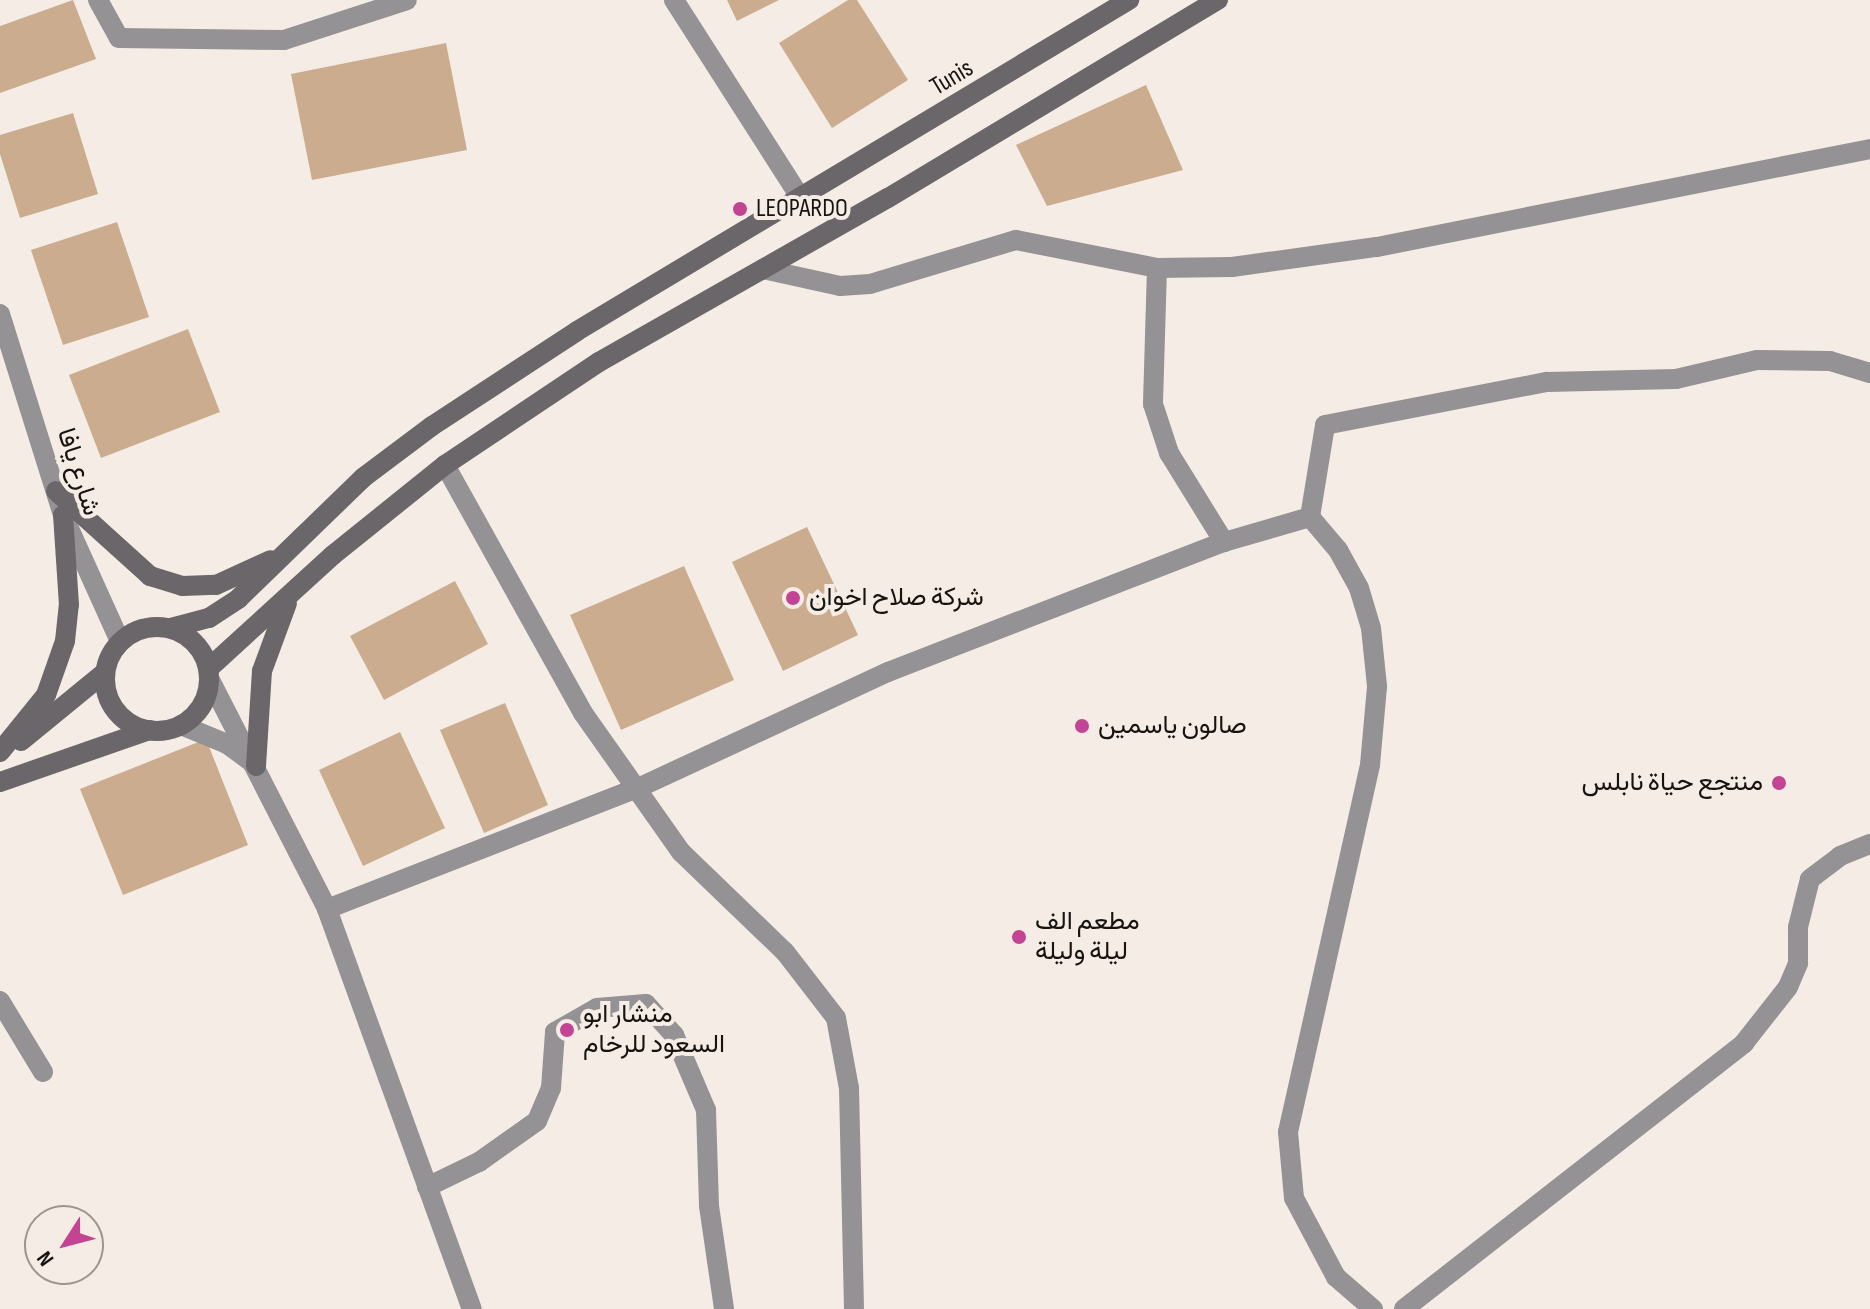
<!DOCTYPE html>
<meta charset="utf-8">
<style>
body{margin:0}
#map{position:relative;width:1870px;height:1309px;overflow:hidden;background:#f5ede5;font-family:"Sofia Sans Condensed",Vazirmatn,sans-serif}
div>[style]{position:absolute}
.building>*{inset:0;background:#cbac8e}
.street>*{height:20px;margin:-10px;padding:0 10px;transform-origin:10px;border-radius:10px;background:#959295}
.secondary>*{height:20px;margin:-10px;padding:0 10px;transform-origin:10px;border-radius:10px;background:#6b666a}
.secondary>.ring{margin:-10px;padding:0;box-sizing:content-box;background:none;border:20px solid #6b666a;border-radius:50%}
.dots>*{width:22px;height:22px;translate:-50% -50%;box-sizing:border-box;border:4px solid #f5ede5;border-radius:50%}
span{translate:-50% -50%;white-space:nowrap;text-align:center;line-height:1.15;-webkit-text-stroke:8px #f5ede5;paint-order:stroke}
.street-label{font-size:26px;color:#161310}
.poi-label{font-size:26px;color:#161310}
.left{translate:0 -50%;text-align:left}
.right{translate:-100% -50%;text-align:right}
.north{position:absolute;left:24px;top:1205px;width:80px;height:80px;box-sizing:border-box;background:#f5ede5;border:2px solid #9c9690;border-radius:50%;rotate:234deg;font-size:22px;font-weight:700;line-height:32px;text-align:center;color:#161310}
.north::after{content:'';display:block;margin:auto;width:28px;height:36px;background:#c34492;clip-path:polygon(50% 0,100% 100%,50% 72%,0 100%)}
</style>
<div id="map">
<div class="building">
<i style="clip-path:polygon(73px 0,96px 59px,0 93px,0 26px)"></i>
<i style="clip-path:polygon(727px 0,779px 0,737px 21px)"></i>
<i style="clip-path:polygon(848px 0,857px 0,908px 80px,832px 128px,779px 43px)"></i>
<i style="clip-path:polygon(446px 43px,467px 150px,312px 180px,291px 74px)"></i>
<i style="clip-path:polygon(1146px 85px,1183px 170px,1047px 206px,1016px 145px)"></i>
<i style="clip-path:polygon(73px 113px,98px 194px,20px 218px,0 154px,0 135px)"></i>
<i style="clip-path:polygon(117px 222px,149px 317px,63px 345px,31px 250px)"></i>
<i style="clip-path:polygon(188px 329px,220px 412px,101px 458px,69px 375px)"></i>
<i style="clip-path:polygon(807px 527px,858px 635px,783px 671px,732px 562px)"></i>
<i style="clip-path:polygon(684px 566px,734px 680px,621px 730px,570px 615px)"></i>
<i style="clip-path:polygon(455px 581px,488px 644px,384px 700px,350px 636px)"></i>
<i style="clip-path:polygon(505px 703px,548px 805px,484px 833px,440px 730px)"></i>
<i style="clip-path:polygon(400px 732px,445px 828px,363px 866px,319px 770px)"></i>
<i style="clip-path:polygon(206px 739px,248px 845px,123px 895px,80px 789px)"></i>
</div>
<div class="street">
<i style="left:98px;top:0;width:43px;rotate:61.1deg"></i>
<i style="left:119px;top:38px;width:165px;rotate:0.7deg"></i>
<i style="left:284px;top:40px;width:129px;rotate:-18deg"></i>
<i style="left:674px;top:0;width:234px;rotate:57.4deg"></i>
<i style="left:1157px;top:268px;width:136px;rotate:91.7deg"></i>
<i style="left:1153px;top:404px;width:52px;rotate:71.9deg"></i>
<i style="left:1169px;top:453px;width:105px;rotate:58.3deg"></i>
<i style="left:763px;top:269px;width:79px;rotate:12.4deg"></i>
<i style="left:840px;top:286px;width:30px;rotate:-4deg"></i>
<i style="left:870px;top:284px;width:152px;rotate:-16.8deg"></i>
<i style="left:1016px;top:240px;width:144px;rotate:11.2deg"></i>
<i style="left:1157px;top:268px;width:75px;rotate:-0.8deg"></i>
<i style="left:1232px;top:267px;width:146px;rotate:-7.9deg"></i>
<i style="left:1377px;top:247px;width:503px;rotate:-11.24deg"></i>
<i style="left:0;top:314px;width:211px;rotate:72.6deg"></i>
<i style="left:63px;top:515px;width:138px;rotate:65.7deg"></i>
<i style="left:445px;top:465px;width:284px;rotate:60.9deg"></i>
<i style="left:583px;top:713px;width:170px;rotate:54.8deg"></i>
<i style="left:681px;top:852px;width:144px;rotate:43.9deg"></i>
<i style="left:785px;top:952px;width:83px;rotate:52.3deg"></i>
<i style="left:836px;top:1018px;width:71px;rotate:79.5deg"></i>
<i style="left:849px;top:1088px;width:221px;rotate:88.7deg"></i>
<i style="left:210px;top:680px;width:257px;rotate:62.9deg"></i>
<i style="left:327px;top:909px;width:425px;rotate:70.1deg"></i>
<i style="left:181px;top:725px;width:50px;rotate:22.4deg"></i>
<i style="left:227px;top:744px;width:29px;rotate:36deg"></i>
<i style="left:327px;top:909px;width:334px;rotate:-21.3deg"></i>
<i style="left:638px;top:788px;width:276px;rotate:-24.9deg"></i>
<i style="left:888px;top:672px;width:360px;rotate:-21.2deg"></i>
<i style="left:1224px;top:542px;width:90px;rotate:-16.2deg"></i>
<i style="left:0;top:1001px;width:83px;rotate:58.8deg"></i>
<i style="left:427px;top:1187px;width:58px;rotate:-25.7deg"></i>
<i style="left:479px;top:1162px;width:71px;rotate:-35.3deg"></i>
<i style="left:537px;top:1121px;width:36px;rotate:-67deg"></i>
<i style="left:551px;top:1088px;width:56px;rotate:-85.9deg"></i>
<i style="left:555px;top:1032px;width:48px;rotate:-29.7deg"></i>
<i style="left:597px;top:1008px;width:49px;rotate:-4.7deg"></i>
<i style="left:646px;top:1004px;width:42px;rotate:47.9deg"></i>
<i style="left:674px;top:1035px;width:82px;rotate:66.9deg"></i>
<i style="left:706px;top:1110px;width:96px;rotate:88.2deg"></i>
<i style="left:709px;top:1206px;width:104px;rotate:81.7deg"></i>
<i style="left:1373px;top:1309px;width:49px;rotate:-139.1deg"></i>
<i style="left:1336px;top:1277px;width:89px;rotate:-118deg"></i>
<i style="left:1294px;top:1198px;width:66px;rotate:-95.2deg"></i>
<i style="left:1288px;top:1132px;width:376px;rotate:-77.4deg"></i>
<i style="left:1370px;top:765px;width:79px;rotate:-84.9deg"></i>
<i style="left:1377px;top:686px;width:58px;rotate:-95.9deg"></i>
<i style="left:1371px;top:628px;width:42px;rotate:-106.7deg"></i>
<i style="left:1359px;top:588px;width:43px;rotate:-118.9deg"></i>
<i style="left:1338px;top:550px;width:43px;rotate:-130.3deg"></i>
<i style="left:1310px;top:517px;width:93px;rotate:-80.7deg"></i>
<i style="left:1325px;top:425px;width:226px;rotate:-11deg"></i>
<i style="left:1547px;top:382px;width:129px;rotate:-1.3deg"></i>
<i style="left:1676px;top:379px;width:83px;rotate:-13.2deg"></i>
<i style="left:1757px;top:360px;width:73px;rotate:0.8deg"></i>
<i style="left:1830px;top:361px;width:42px;rotate:16.7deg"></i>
<i style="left:1404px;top:1309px;width:432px;rotate:-38deg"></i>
<i style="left:1744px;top:1043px;width:71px;rotate:-51.8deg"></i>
<i style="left:1788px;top:987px;width:26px;rotate:-67deg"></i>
<i style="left:1798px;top:963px;width:36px;rotate:-90deg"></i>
<i style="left:1798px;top:927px;width:49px;rotate:-76deg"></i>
<i style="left:1810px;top:879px;width:38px;rotate:-37deg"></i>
<i style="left:1840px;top:856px;width:32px;rotate:-22deg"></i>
</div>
<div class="secondary">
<i style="left:56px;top:491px;width:127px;rotate:42.1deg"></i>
<i style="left:150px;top:576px;width:34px;rotate:17deg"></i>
<i style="left:182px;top:586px;width:34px;rotate:-2deg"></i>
<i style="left:216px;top:585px;width:60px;rotate:-24.4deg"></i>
<i class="ring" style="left:105px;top:627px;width:84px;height:84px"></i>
<i style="left:171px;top:628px;width:39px;rotate:-15deg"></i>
<i style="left:209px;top:618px;width:35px;rotate:-33deg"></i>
<i style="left:238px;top:599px;width:175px;rotate:-44.1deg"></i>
<i style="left:364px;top:477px;width:85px;rotate:-36.9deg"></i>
<i style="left:432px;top:426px;width:173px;rotate:-33.2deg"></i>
<i style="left:577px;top:331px;width:644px;rotate:-30.95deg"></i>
<i style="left:208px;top:669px;width:169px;rotate:-42.4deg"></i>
<i style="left:333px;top:555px;width:144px;rotate:-38.8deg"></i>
<i style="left:445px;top:465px;width:185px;rotate:-33.8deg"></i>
<i style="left:599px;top:362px;width:332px;rotate:-29.6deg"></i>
<i style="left:888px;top:198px;width:385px;rotate:-31deg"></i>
<i style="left:21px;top:741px;width:107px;rotate:-39.3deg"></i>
<i style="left:0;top:752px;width:73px;rotate:-51.1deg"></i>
<i style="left:46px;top:695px;width:57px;rotate:-70.6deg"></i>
<i style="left:65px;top:641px;width:36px;rotate:-84deg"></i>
<i style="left:69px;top:605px;width:90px;rotate:-93.8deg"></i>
<i style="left:256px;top:766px;width:95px;rotate:-86.4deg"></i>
<i style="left:262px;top:671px;width:72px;rotate:-69.8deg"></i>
<i style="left:0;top:782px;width:158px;rotate:-19.2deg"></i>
</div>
<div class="dots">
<i style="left:740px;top:209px;background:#c34492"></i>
<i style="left:793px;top:598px;background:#c34492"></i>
<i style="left:1082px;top:726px;background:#c34492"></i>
<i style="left:1779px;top:783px;background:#c34492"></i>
<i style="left:1019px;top:937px;background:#c34492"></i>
<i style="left:567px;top:1030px;background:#c34492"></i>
</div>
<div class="street-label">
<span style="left:952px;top:78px;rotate:-31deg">Tunis</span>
<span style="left:78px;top:472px;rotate:72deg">شارع يافا</span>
</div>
<div class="poi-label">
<span class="left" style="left:756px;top:209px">LEOPARDO</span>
<span class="left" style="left:809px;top:598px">شركة صلاح اخوان</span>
<span class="left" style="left:1098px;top:726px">صالون ياسمين</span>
<span class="right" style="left:1763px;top:783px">منتجع حياة نابلس</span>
<span class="left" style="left:1035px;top:937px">مطعم الف<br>ليلة وليلة</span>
<span class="left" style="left:583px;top:1030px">منشار ابو<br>السعود للرخام</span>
</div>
<div class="north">N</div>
</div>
